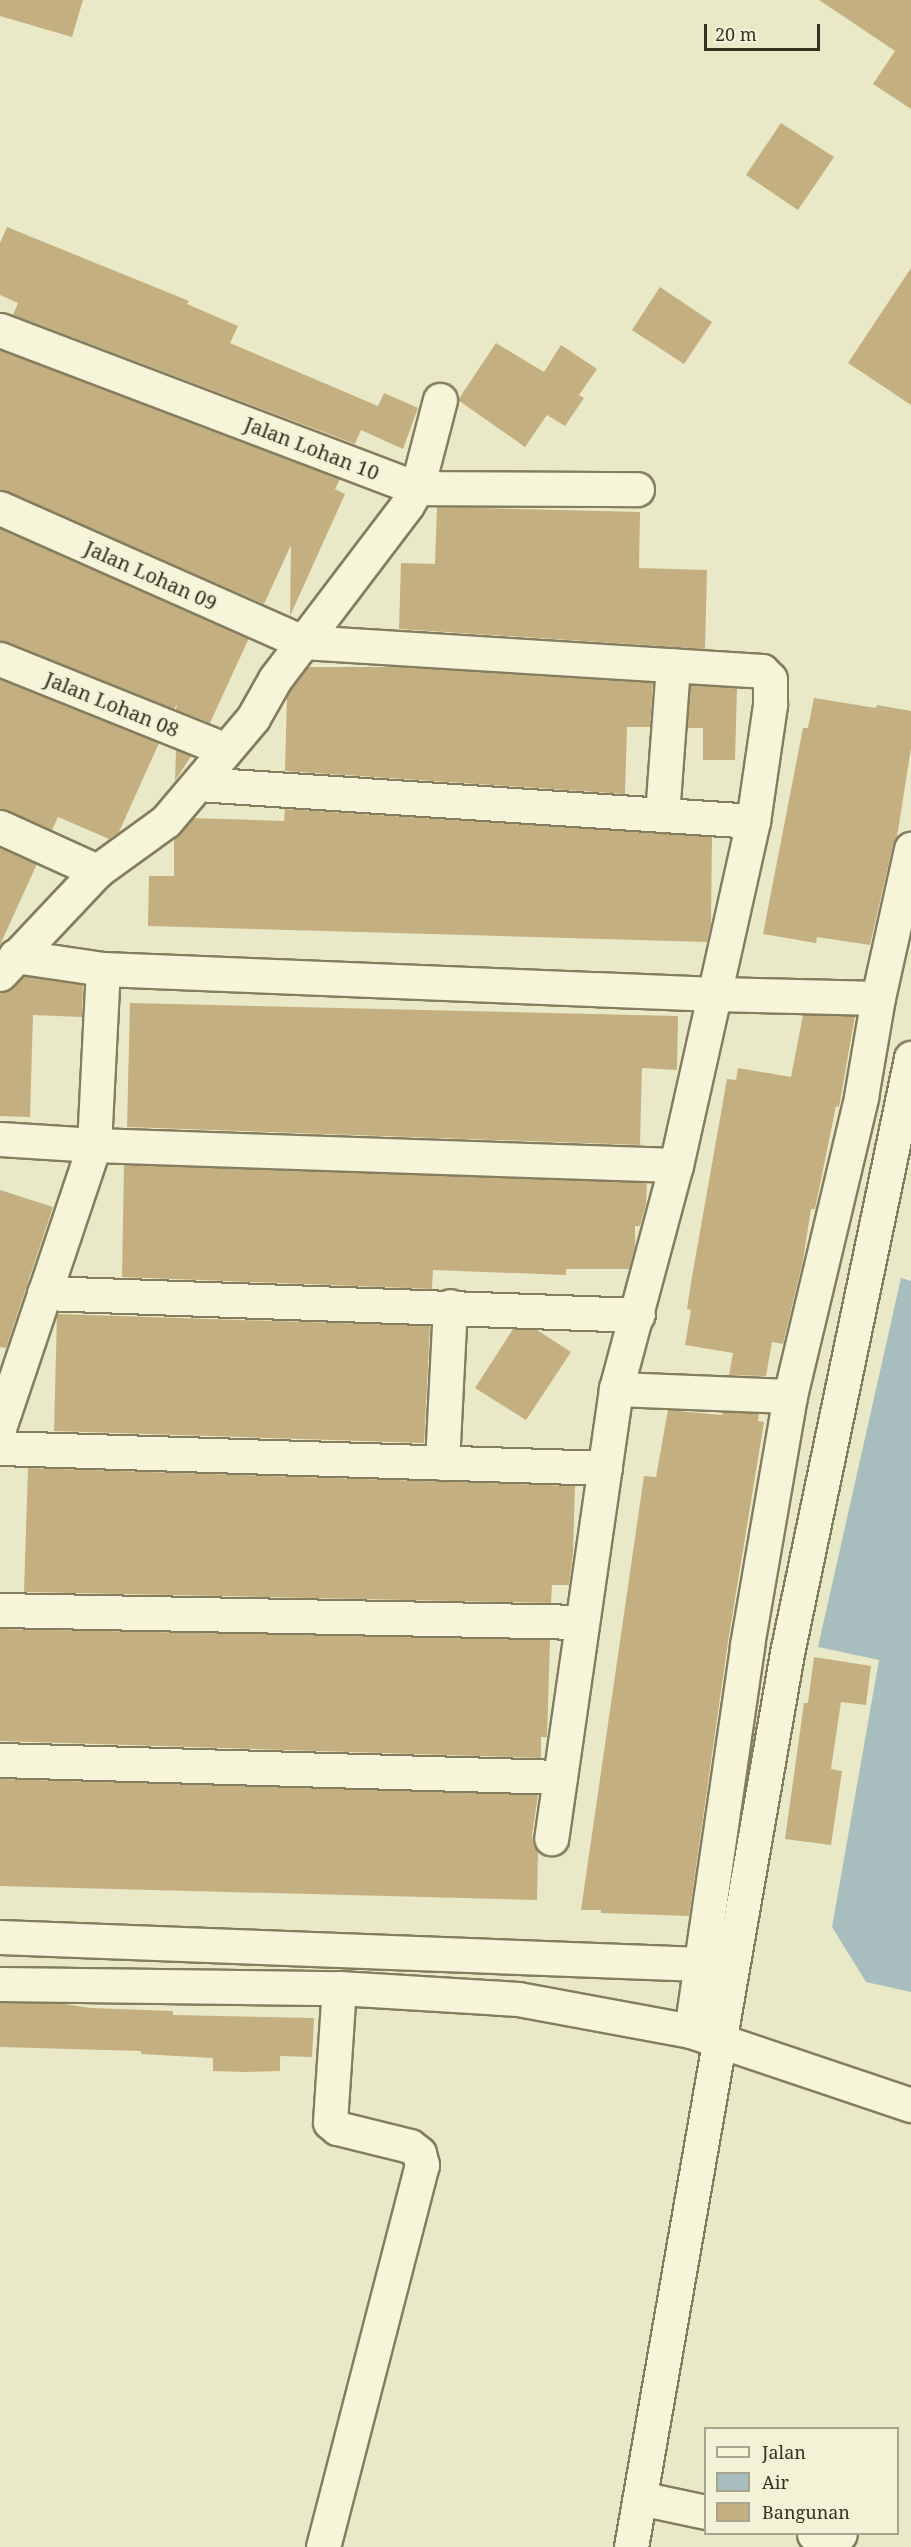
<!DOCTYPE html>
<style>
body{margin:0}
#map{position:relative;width:911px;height:2547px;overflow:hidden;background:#eae9c7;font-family:"Noto Serif",serif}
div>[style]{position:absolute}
.water>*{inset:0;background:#a8bebe}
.building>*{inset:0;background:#c4af81}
.roads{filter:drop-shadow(2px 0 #847d5e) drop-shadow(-2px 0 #847d5e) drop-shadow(0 2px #847d5e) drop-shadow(0 -2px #847d5e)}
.minor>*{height:33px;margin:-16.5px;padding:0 16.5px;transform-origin:16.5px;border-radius:16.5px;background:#f6f5da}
span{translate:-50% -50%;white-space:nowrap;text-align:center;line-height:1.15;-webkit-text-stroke:4.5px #f2f2d6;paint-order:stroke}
.street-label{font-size:20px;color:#363120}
.legend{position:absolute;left:704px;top:2427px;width:195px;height:108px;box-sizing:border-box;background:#f2f2d6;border:2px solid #a7a58d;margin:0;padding:8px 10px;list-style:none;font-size:18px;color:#363120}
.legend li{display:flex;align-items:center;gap:12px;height:30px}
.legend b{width:30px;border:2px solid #a7a58d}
.scale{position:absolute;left:704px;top:24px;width:116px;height:27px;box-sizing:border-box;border:3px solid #363120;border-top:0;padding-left:8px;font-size:18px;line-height:21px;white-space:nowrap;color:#363120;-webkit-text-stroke:4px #f2f2d6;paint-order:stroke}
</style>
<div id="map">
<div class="water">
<i style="clip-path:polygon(901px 1278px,911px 1281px,911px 1992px,866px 1982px,832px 1927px,879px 1660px,818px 1647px)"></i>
</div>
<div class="building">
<i style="clip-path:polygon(0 0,83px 0,72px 37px,0 16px)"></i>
<i style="clip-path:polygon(819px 0,911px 0,911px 109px,873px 84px,895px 51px)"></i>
<i style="clip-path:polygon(781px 123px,834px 157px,798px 210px,746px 175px)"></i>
<i style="clip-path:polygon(7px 227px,189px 301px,187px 304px,238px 326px,230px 343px,378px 406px,384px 393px,418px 408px,403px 449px,361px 430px,355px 444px,13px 315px,18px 303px,0 295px,0 243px)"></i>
<i style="clip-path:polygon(911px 268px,911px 405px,848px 363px)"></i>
<i style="clip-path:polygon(660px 287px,712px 322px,684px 364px,632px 330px)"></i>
<i style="clip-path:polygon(496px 343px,544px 372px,561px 345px,597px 369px,579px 395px,584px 398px,565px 426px,547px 415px,525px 447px,458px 400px)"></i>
<i style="clip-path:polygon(0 350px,340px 479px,335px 489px,345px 494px,290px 616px,291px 545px,264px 604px,0 490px)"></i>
<i style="clip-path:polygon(437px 507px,640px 512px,639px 568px,707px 570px,705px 649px,399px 629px,401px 563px,435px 564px)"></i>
<i style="clip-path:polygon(0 528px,249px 638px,210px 723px,176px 710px,177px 704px,174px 709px,0 641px)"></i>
<i style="clip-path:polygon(308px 667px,398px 667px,653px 683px,650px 727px,627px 727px,625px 794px,285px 771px,287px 695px)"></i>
<i style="clip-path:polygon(0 679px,159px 743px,119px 832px,109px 839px,58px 817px,52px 830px,0 809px)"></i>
<i style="clip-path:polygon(690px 685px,737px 688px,735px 760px,703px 760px,703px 728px,687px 728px)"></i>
<i style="clip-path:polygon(814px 698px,876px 708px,877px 705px,911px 711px,911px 748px,897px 837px,893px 845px,870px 945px,817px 937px,816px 943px,763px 934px,803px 728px,808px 728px)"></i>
<i style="clip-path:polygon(176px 750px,191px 756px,175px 781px)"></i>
<i style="clip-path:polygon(285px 809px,712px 837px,711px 923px,707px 942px,148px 926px,149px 876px,174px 876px,174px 838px,193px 818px,284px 821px)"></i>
<i style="clip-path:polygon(0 848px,37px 864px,0 945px)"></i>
<i style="clip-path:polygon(24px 976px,83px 985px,82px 1017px,33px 1015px,30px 1117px,0 1116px,0 992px,13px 987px)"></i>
<i style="clip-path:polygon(130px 1003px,678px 1016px,677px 1070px,642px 1068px,640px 1145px,127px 1127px)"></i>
<i style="clip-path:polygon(803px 1015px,855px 1016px,839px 1107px,836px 1106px,815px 1209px,811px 1209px,803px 1260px,783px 1344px,772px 1342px,766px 1376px,729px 1375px,733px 1353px,685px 1345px,691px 1310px,687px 1309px,692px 1277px,727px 1079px,736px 1080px,738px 1068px,791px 1077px)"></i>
<i style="clip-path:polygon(124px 1165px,647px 1183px,646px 1204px,640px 1226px,635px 1226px,635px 1247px,629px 1269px,566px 1269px,566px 1275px,433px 1270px,432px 1289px,122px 1277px)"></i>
<i style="clip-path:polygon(0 1190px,53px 1207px,6px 1348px,0 1347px)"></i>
<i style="clip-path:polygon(57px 1314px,430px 1326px,424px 1443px,54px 1431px)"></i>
<i style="clip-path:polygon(513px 1329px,537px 1330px,571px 1352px,526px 1420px,475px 1388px)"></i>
<i style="clip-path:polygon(668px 1410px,722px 1415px,723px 1412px,759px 1414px,758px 1421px,764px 1422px,728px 1642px,689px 1916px,601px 1913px,601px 1910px,581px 1910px,644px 1476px,656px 1477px)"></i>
<i style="clip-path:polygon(28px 1468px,575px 1486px,573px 1552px,569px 1585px,552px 1585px,551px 1603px,24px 1592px)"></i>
<i style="clip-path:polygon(0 1629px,550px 1640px,547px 1737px,541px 1737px,541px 1758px,0 1741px)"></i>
<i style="clip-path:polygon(814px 1657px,871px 1666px,866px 1705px,841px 1702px,831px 1769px,842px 1771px,831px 1845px,785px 1839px,804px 1703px,808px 1703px)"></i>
<i style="clip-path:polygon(0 1779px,538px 1795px,532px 1835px,533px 1844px,538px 1852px,537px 1900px,0 1886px)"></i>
<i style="clip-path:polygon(0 2003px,64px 2004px,91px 2008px,173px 2011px,173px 2015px,314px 2018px,312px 2057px,280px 2056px,280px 2071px,246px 2072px,213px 2071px,213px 2058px,141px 2054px,141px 2051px,0 2047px)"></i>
</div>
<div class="roads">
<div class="minor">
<i style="left:0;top:330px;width:446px;rotate:20.8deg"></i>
<i style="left:417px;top:488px;width:220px;rotate:0.3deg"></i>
<i style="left:0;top:508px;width:331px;rotate:23.9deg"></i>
<i style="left:303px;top:642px;width:460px;rotate:3.6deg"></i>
<i style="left:762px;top:671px;width:11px;rotate:45deg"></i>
<i style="left:770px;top:679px;width:26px;rotate:90deg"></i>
<i style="left:770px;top:705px;width:117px;rotate:98.3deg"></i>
<i style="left:753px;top:821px;width:353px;rotate:102.6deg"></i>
<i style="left:676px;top:1165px;width:232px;rotate:105deg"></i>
<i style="left:616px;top:1389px;width:454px;rotate:98.2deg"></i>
<i style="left:0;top:659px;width:241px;rotate:21.9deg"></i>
<i style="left:199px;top:784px;width:555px;rotate:3.82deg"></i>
<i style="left:662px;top:815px;width:150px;rotate:-85.8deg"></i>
<i style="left:0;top:827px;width:107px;rotate:24.4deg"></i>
<i style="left:15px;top:956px;width:89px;rotate:8.4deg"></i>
<i style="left:103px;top:969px;width:613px;rotate:2.34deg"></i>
<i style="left:715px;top:994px;width:163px;rotate:1.4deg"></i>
<i style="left:0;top:974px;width:141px;rotate:-46.7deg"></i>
<i style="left:97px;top:871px;width:85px;rotate:-35.9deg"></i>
<i style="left:166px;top:821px;width:135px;rotate:-49.8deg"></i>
<i style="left:253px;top:718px;width:45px;rotate:-60.6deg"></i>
<i style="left:275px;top:679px;width:218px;rotate:-52.8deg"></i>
<i style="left:407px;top:505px;width:20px;rotate:-60deg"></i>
<i style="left:417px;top:488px;width:91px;rotate:-75.4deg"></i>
<i style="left:0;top:1139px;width:94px;rotate:3.7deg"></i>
<i style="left:94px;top:1145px;width:582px;rotate:1.97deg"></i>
<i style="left:44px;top:1293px;width:594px;rotate:2.12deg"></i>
<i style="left:616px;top:1389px;width:174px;rotate:2.3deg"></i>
<i style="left:0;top:1425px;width:295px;rotate:-71.4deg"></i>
<i style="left:94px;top:1145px;width:176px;rotate:-87.1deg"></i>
<i style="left:0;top:1448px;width:605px;rotate:1.89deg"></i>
<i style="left:442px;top:1463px;width:157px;rotate:-87.1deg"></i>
<i style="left:0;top:1610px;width:581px;rotate:1.18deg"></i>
<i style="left:0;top:1760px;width:560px;rotate:1.74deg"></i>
<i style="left:0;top:1937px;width:701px;rotate:2.21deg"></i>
<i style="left:0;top:1984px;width:339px;rotate:0.7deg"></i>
<i style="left:339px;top:1988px;width:179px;rotate:3.5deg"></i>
<i style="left:518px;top:1999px;width:176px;rotate:10.5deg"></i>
<i style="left:691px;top:2031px;width:232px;rotate:18.6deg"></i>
<i style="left:691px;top:2031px;width:390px;rotate:-81.7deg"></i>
<i style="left:747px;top:1645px;width:253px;rotate:-80.2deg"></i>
<i style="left:790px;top:1396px;width:307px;rotate:-76.6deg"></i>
<i style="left:861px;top:1097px;width:100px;rotate:-80.3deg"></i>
<i style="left:878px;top:998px;width:153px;rotate:-77.5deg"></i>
<i style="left:640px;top:2498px;width:67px;rotate:12deg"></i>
<i style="left:814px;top:2534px;width:21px;rotate:11deg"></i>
<i style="left:835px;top:2538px;width:6px;rotate:-39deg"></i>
<i style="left:323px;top:2547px;width:395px;rotate:-75.5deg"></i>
<i style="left:422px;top:2165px;width:12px;rotate:-104deg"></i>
<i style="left:419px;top:2153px;width:11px;rotate:-142deg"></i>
<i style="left:410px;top:2146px;width:75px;rotate:-166.1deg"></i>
<i style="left:337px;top:2128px;width:9px;rotate:-139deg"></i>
<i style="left:330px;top:2122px;width:134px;rotate:-86.2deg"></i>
<i style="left:631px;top:2547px;width:908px;rotate:-80.1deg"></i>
<i style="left:787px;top:1653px;width:608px;rotate:-78.23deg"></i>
</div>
</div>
<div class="street-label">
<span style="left:312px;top:448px;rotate:21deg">Jalan Lohan 10</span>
<span style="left:151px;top:575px;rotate:24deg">Jalan Lohan 09</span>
<span style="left:112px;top:704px;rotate:22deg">Jalan Lohan 08</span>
</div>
<ul class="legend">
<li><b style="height:8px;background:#f6f5da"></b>Jalan</li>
<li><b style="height:16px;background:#a8bebe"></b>Air</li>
<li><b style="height:16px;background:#c4af81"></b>Bangunan</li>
</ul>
<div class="scale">20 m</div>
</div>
